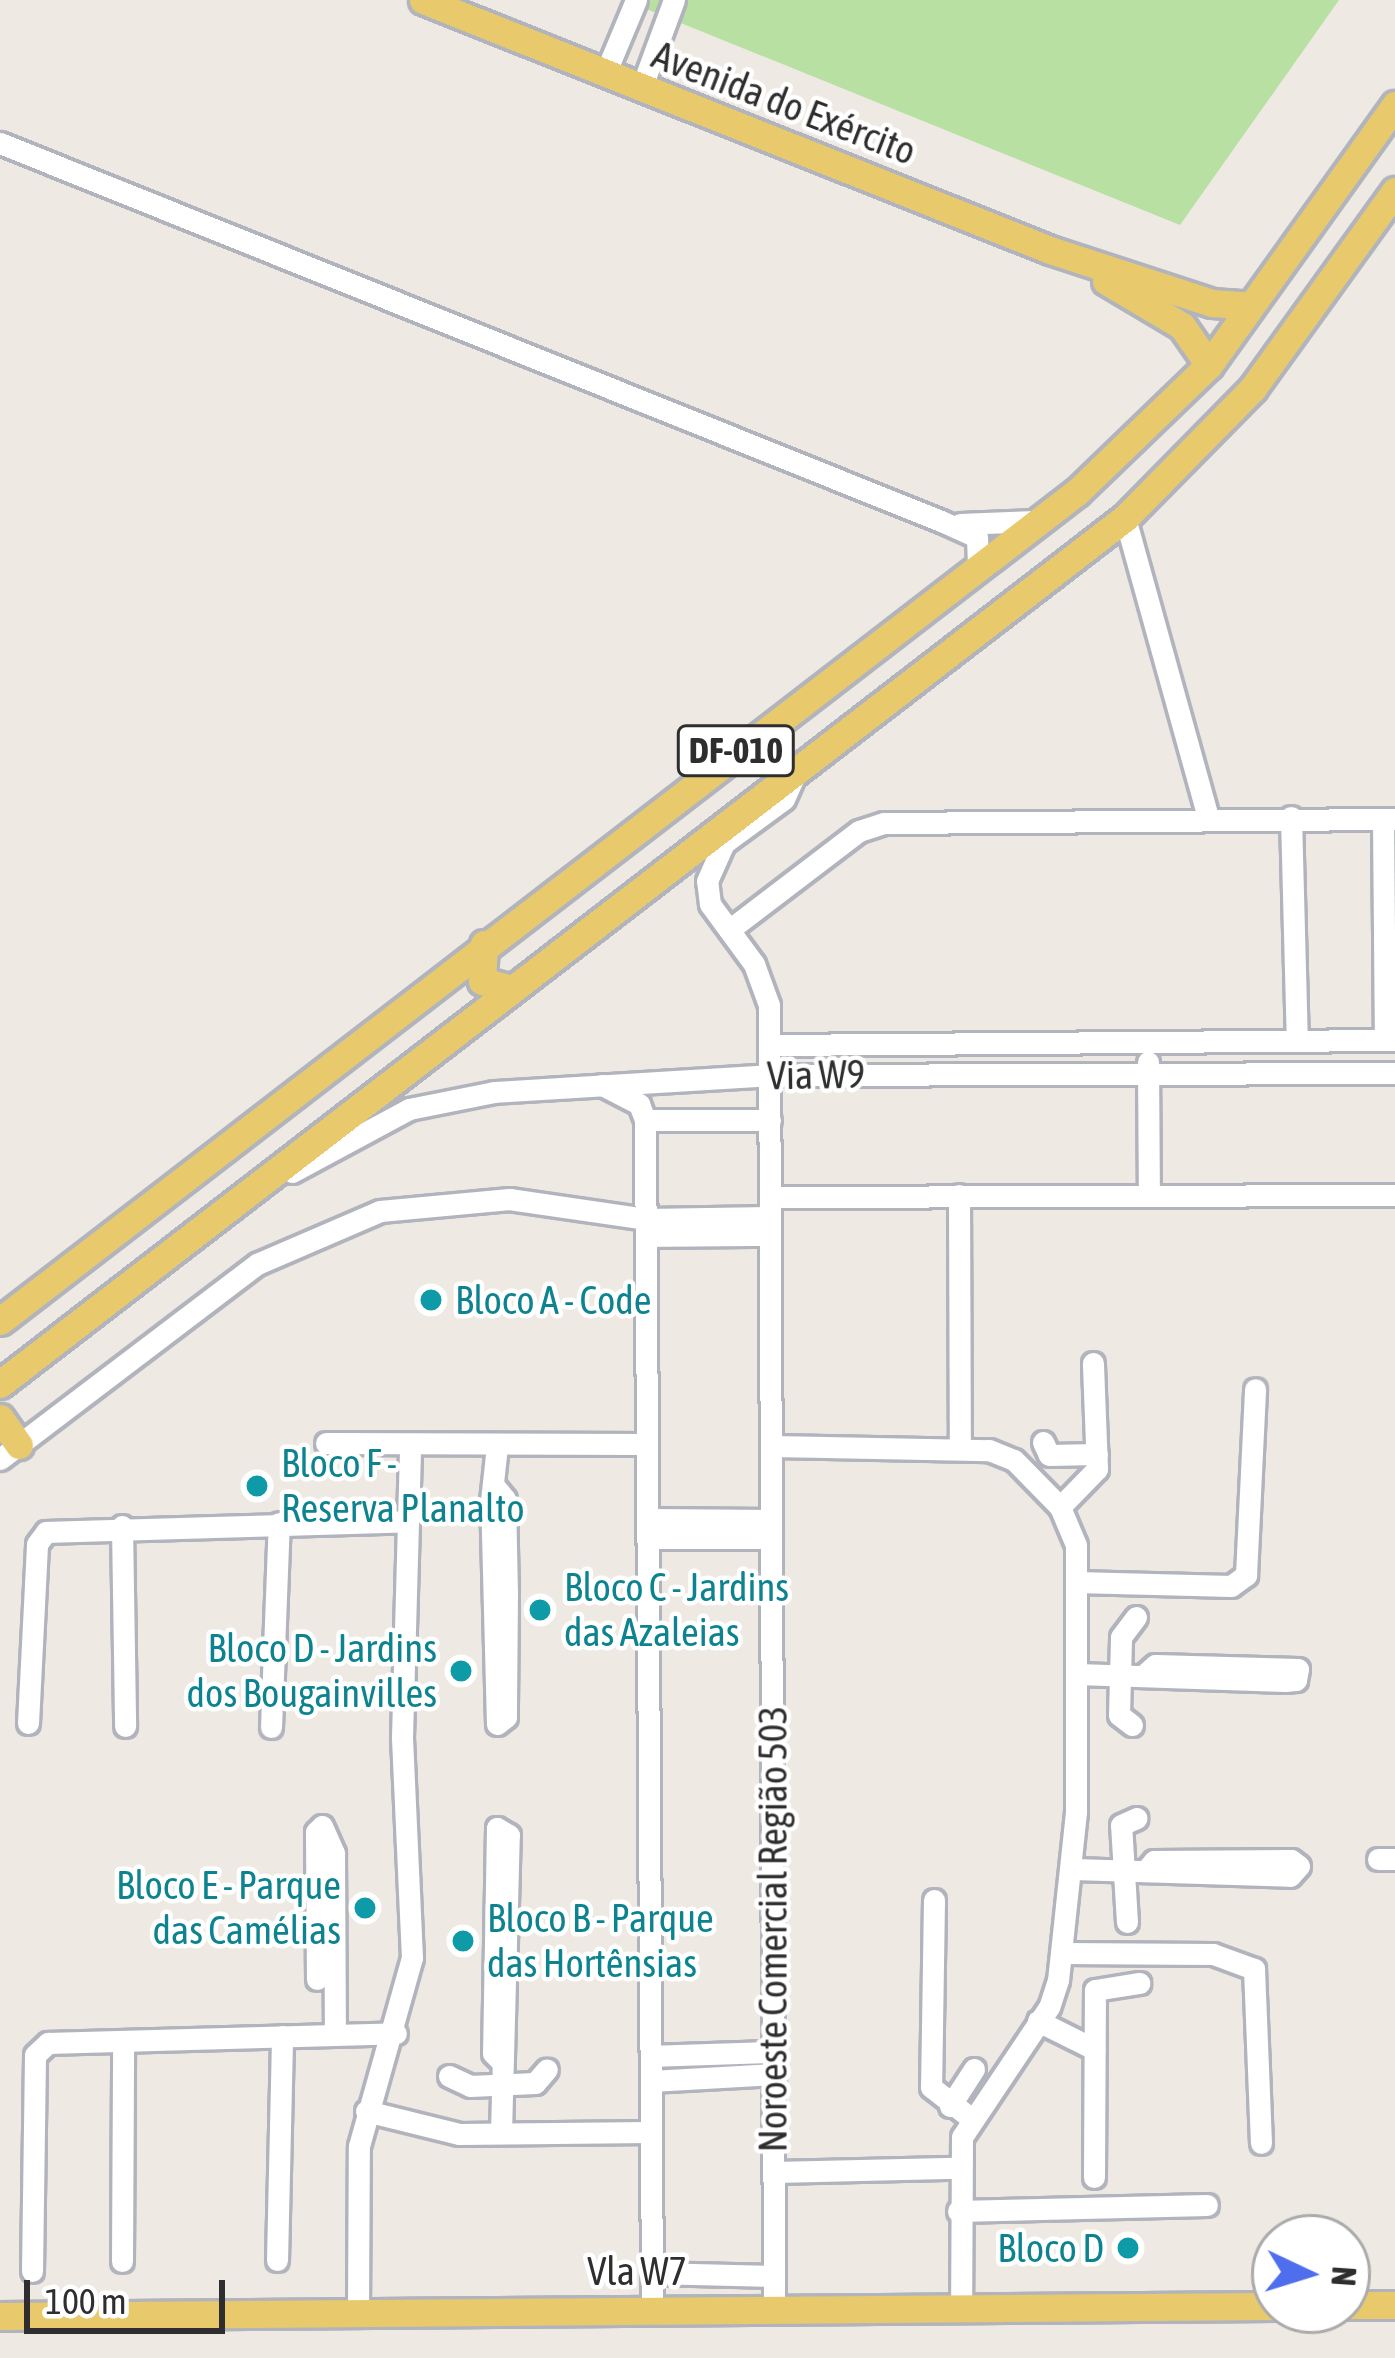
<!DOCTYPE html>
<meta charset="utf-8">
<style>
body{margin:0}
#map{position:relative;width:1395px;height:2358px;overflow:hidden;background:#eee9e2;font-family:"Asap Condensed",sans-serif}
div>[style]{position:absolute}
.green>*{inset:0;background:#b8e0a3}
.roads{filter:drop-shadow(3px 0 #b2b4bd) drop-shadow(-3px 0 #b2b4bd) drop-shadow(0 3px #b2b4bd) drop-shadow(0 -3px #b2b4bd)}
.minor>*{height:21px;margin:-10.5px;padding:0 10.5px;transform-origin:10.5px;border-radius:10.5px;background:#fff}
.major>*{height:27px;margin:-13.5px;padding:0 13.5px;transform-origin:13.5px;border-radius:13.5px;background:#e8ca6d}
.dots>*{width:33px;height:33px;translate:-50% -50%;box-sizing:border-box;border:6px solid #fff;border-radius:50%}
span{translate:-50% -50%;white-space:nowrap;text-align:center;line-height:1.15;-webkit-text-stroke:9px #fff;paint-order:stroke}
.shield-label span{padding:3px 9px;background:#fff;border:3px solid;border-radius:9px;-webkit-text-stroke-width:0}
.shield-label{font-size:36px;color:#2e2e2e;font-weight:700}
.street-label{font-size:39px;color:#2e2e2e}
.culture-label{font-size:39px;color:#0d838f}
.left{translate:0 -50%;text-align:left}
.right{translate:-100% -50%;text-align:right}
.north{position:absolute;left:1251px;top:2214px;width:120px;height:120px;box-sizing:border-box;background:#fff;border:3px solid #ababab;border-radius:50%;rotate:94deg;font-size:33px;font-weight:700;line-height:48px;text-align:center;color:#2e2e2e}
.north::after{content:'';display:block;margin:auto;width:42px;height:54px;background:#4f6eee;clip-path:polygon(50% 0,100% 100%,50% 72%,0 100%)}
.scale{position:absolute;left:24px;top:2280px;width:201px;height:54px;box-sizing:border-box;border:6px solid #2e2e2e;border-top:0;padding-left:15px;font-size:36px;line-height:42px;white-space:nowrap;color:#2e2e2e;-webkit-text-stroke:9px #fff;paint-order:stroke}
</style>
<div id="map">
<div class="green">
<i style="clip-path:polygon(624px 0,1339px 0,1180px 225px)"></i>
</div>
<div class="roads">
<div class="minor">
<i style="left:605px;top:74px;width:80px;rotate:-67.3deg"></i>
<i style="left:641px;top:89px;width:95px;rotate:-69.7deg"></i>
<i style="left:0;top:143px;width:1014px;rotate:21.89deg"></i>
<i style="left:941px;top:521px;width:39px;rotate:24deg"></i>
<i style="left:977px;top:537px;width:29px;rotate:88deg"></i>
<i style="left:1125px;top:518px;width:310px;rotate:74.5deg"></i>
<i style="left:960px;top:524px;width:75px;rotate:-2.3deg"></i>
<i style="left:1291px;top:817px;width:223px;rotate:88.5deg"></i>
<i style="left:1383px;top:819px;width:221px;rotate:89.5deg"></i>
<i style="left:729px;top:930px;width:163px;rotate:-37.3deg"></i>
<i style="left:859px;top:831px;width:26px;rotate:-18deg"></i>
<i style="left:884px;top:823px;width:511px;rotate:-0.45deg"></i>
<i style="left:769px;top:1045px;width:626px;rotate:-0.46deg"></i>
<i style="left:1148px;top:1062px;width:132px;rotate:89.6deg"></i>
<i style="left:602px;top:1085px;width:42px;rotate:27.2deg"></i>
<i style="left:639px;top:1104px;width:17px;rotate:69deg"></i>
<i style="left:645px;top:1120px;width:1190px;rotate:89.66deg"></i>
<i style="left:645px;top:1120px;width:125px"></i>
<i style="left:292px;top:1172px;width:133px;rotate:-28.3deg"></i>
<i style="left:409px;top:1109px;width:87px;rotate:-11.3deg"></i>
<i style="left:494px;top:1092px;width:277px;rotate:-3.5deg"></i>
<i style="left:770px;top:1075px;width:625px;rotate:-0.18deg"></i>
<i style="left:959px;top:1195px;width:249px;rotate:89.8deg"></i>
<i style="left:770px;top:1197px;width:625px;rotate:-0.18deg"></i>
<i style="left:646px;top:1236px;width:124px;rotate:-0.5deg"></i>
<i style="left:1043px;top:1442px;width:14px;rotate:65deg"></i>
<i style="left:1049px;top:1455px;width:48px;rotate:-1.2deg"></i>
<i style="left:326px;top:1443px;width:319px;rotate:0.2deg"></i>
<i style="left:771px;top:1446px;width:218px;rotate:1.1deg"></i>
<i style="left:989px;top:1450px;width:27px;rotate:22deg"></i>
<i style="left:1014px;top:1460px;width:66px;rotate:45.6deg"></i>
<i style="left:1060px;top:1507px;width:41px;rotate:67.2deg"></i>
<i style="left:1076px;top:1545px;width:267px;rotate:90deg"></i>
<i style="left:1076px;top:1812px;width:169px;rotate:96.1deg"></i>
<i style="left:1058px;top:1980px;width:28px;rotate:108deg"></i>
<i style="left:1049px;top:2007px;width:156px;rotate:123.8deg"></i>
<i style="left:962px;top:2137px;width:171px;rotate:90.3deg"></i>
<i style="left:0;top:1459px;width:323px;rotate:-37.2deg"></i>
<i style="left:257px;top:1264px;width:134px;rotate:-23.3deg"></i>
<i style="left:380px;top:1211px;width:130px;rotate:-5.3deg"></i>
<i style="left:509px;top:1199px;width:138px;rotate:8.3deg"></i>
<i style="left:646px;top:1219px;width:124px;rotate:-0.9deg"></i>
<i style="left:496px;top:1488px;width:14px;rotate:51deg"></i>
<i style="left:505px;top:1499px;width:94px;rotate:88.8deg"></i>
<i style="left:507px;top:1593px;width:124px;rotate:90.5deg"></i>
<i style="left:506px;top:1717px;width:11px;rotate:142deg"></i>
<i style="left:497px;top:1724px;width:223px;rotate:-91.5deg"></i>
<i style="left:491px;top:1501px;width:55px;rotate:-83.8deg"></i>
<i style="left:1060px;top:1507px;width:53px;rotate:-45.8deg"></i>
<i style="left:1097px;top:1469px;width:106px;rotate:-92.2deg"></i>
<i style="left:648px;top:1519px;width:123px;rotate:0.5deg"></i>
<i style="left:122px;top:1526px;width:200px;rotate:89.1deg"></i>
<i style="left:647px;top:1538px;width:124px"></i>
<i style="left:1076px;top:1582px;width:155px;rotate:1.5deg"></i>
<i style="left:1231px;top:1586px;width:19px;rotate:-36deg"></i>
<i style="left:1246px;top:1575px;width:186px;rotate:-87.2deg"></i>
<i style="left:1077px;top:1674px;width:208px;rotate:1.9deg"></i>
<i style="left:1285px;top:1681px;width:11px;rotate:-5deg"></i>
<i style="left:1296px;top:1680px;width:11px;rotate:-80deg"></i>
<i style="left:1298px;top:1669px;width:143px;rotate:-178.4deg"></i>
<i style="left:1155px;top:1665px;width:12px;rotate:138deg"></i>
<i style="left:28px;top:1723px;width:179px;rotate:-87.1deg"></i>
<i style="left:37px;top:1544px;width:15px;rotate:-53deg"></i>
<i style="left:46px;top:1532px;width:362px;rotate:-1.7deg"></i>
<i style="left:1132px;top:1725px;width:16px;rotate:-142deg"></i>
<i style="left:1119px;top:1715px;width:78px;rotate:-88.5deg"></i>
<i style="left:1121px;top:1637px;width:25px;rotate:-53deg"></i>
<i style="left:271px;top:1727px;width:204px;rotate:-87.8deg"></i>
<i style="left:1378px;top:1859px;width:17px"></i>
<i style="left:1073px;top:1869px;width:217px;rotate:1.8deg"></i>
<i style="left:1290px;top:1876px;width:13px;rotate:-48deg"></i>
<i style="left:1299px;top:1866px;width:10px;rotate:-143deg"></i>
<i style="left:1291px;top:1860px;width:137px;rotate:179.6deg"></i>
<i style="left:1154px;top:1861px;width:11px;rotate:131deg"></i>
<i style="left:934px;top:1900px;width:187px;rotate:90.9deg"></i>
<i style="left:931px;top:2087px;width:52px;rotate:38deg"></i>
<i style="left:1127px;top:1922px;width:97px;rotate:-93.5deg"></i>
<i style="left:1121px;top:1825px;width:17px;rotate:-24deg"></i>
<i style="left:1062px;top:1953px;width:151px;rotate:0.4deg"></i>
<i style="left:1213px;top:1954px;width:44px;rotate:20.1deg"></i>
<i style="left:1254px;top:1969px;width:174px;rotate:87.7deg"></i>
<i style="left:317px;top:1979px;width:147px;rotate:-90.4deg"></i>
<i style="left:316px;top:1832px;width:8px;rotate:-45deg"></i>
<i style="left:322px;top:1826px;width:30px;rotate:66deg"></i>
<i style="left:334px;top:1853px;width:182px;rotate:89.7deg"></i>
<i style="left:1038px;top:2021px;width:63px;rotate:26.6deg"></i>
<i style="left:651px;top:2056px;width:123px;rotate:-1.9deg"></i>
<i style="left:449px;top:2076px;width:23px;rotate:25deg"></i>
<i style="left:470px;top:2086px;width:65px;rotate:-2.6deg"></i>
<i style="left:535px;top:2083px;width:18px;rotate:-49deg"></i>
<i style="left:651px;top:2081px;width:124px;rotate:-3.2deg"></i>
<i style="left:950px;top:2106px;width:44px;rotate:-57deg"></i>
<i style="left:366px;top:2111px;width:96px;rotate:13.9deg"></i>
<i style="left:459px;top:2134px;width:192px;rotate:-0.6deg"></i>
<i style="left:501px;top:2133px;width:298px;rotate:-88.5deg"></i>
<i style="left:509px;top:1835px;width:14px;rotate:-150deg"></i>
<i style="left:497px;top:1828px;width:225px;rotate:91deg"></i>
<i style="left:493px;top:2053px;width:11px;rotate:45deg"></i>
<i style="left:774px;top:2172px;width:183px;rotate:-1.3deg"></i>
<i style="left:1094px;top:2177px;width:187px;rotate:-89.7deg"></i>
<i style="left:1095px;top:1990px;width:45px;rotate:-9deg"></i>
<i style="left:958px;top:2211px;width:249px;rotate:-1.4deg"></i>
<i style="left:277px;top:2260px;width:224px;rotate:-88.7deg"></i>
<i style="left:122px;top:2261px;width:217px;rotate:-89.7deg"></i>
<i style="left:32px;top:2271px;width:216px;rotate:-89.2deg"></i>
<i style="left:35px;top:2055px;width:18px;rotate:-43deg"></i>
<i style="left:48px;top:2043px;width:348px;rotate:-1.6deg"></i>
<i style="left:652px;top:2273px;width:122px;rotate:1.4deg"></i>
<i style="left:774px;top:2309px;width:1304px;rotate:-90.22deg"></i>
<i style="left:769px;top:1005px;width:44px;rotate:-110.1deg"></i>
<i style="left:754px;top:964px;width:74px;rotate:-126.3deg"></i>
<i style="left:710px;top:904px;width:23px;rotate:-97deg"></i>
<i style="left:707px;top:881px;width:42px;rotate:-65.9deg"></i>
<i style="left:724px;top:843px;width:74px;rotate:-36.3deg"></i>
<i style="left:784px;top:799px;width:32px;rotate:-66deg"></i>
<i style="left:358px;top:2312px;width:166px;rotate:-89.7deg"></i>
<i style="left:359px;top:2146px;width:195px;rotate:-74.3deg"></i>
<i style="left:412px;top:1958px;width:221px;rotate:-92.6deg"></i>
<i style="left:402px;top:1737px;width:290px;rotate:-88.4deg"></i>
</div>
<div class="major">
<i style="left:423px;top:0;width:675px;rotate:21.74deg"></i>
<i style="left:1050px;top:250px;width:170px;rotate:18.1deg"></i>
<i style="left:1212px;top:303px;width:39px;rotate:4deg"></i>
<i style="left:1106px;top:281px;width:88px;rotate:30.6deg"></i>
<i style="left:1182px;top:326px;width:47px;rotate:55.3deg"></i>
<i style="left:484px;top:944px;width:37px;rotate:93deg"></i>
<i style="left:482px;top:981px;width:31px;rotate:15deg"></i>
<i style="left:0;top:1321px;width:1359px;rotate:-37.59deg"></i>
<i style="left:1077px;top:492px;width:183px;rotate:-43.9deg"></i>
<i style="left:1209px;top:365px;width:320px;rotate:-54.4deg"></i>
<i style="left:0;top:1384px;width:1420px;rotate:-37.59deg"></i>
<i style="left:1125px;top:518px;width:182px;rotate:-45.4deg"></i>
<i style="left:1253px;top:388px;width:243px;rotate:-54.2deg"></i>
<i style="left:0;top:1418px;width:33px;rotate:55deg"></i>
<i style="left:1347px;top:2305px;width:48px"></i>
<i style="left:0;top:2316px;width:1275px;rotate:-0.45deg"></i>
</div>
</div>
<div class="dots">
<i style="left:431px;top:1300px;background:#0f9aa8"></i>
<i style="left:257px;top:1486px;background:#0f9aa8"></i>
<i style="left:540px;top:1610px;background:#0f9aa8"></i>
<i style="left:461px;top:1671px;background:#0f9aa8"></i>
<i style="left:365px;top:1908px;background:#0f9aa8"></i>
<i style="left:463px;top:1941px;background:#0f9aa8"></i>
<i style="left:1128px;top:2248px;background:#0f9aa8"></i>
</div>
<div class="shield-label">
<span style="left:736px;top:751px">DF-010</span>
</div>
<div class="street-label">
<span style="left:784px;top:103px;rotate:21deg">Avenida do Exército</span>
<span style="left:816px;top:1075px;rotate:-1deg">Via W9</span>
<span style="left:773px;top:1929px;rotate:-90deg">Noroeste Comercial Região 503</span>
<span style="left:637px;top:2271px">Vla W7</span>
</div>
<div class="culture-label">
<span class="left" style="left:455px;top:1300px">Bloco A - Code</span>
<span class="left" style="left:281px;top:1486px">Bloco F -<br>Reserva Planalto</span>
<span class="left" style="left:564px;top:1610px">Bloco C - Jardins<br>das Azaleias</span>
<span class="right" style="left:437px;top:1671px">Bloco D - Jardins<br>dos Bougainvilles</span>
<span class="right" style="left:341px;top:1908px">Bloco E - Parque<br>das Camélias</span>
<span class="left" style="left:487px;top:1941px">Bloco B - Parque<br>das Hortênsias</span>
<span class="right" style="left:1104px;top:2248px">Bloco D</span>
</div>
<div class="north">N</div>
<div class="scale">100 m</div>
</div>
